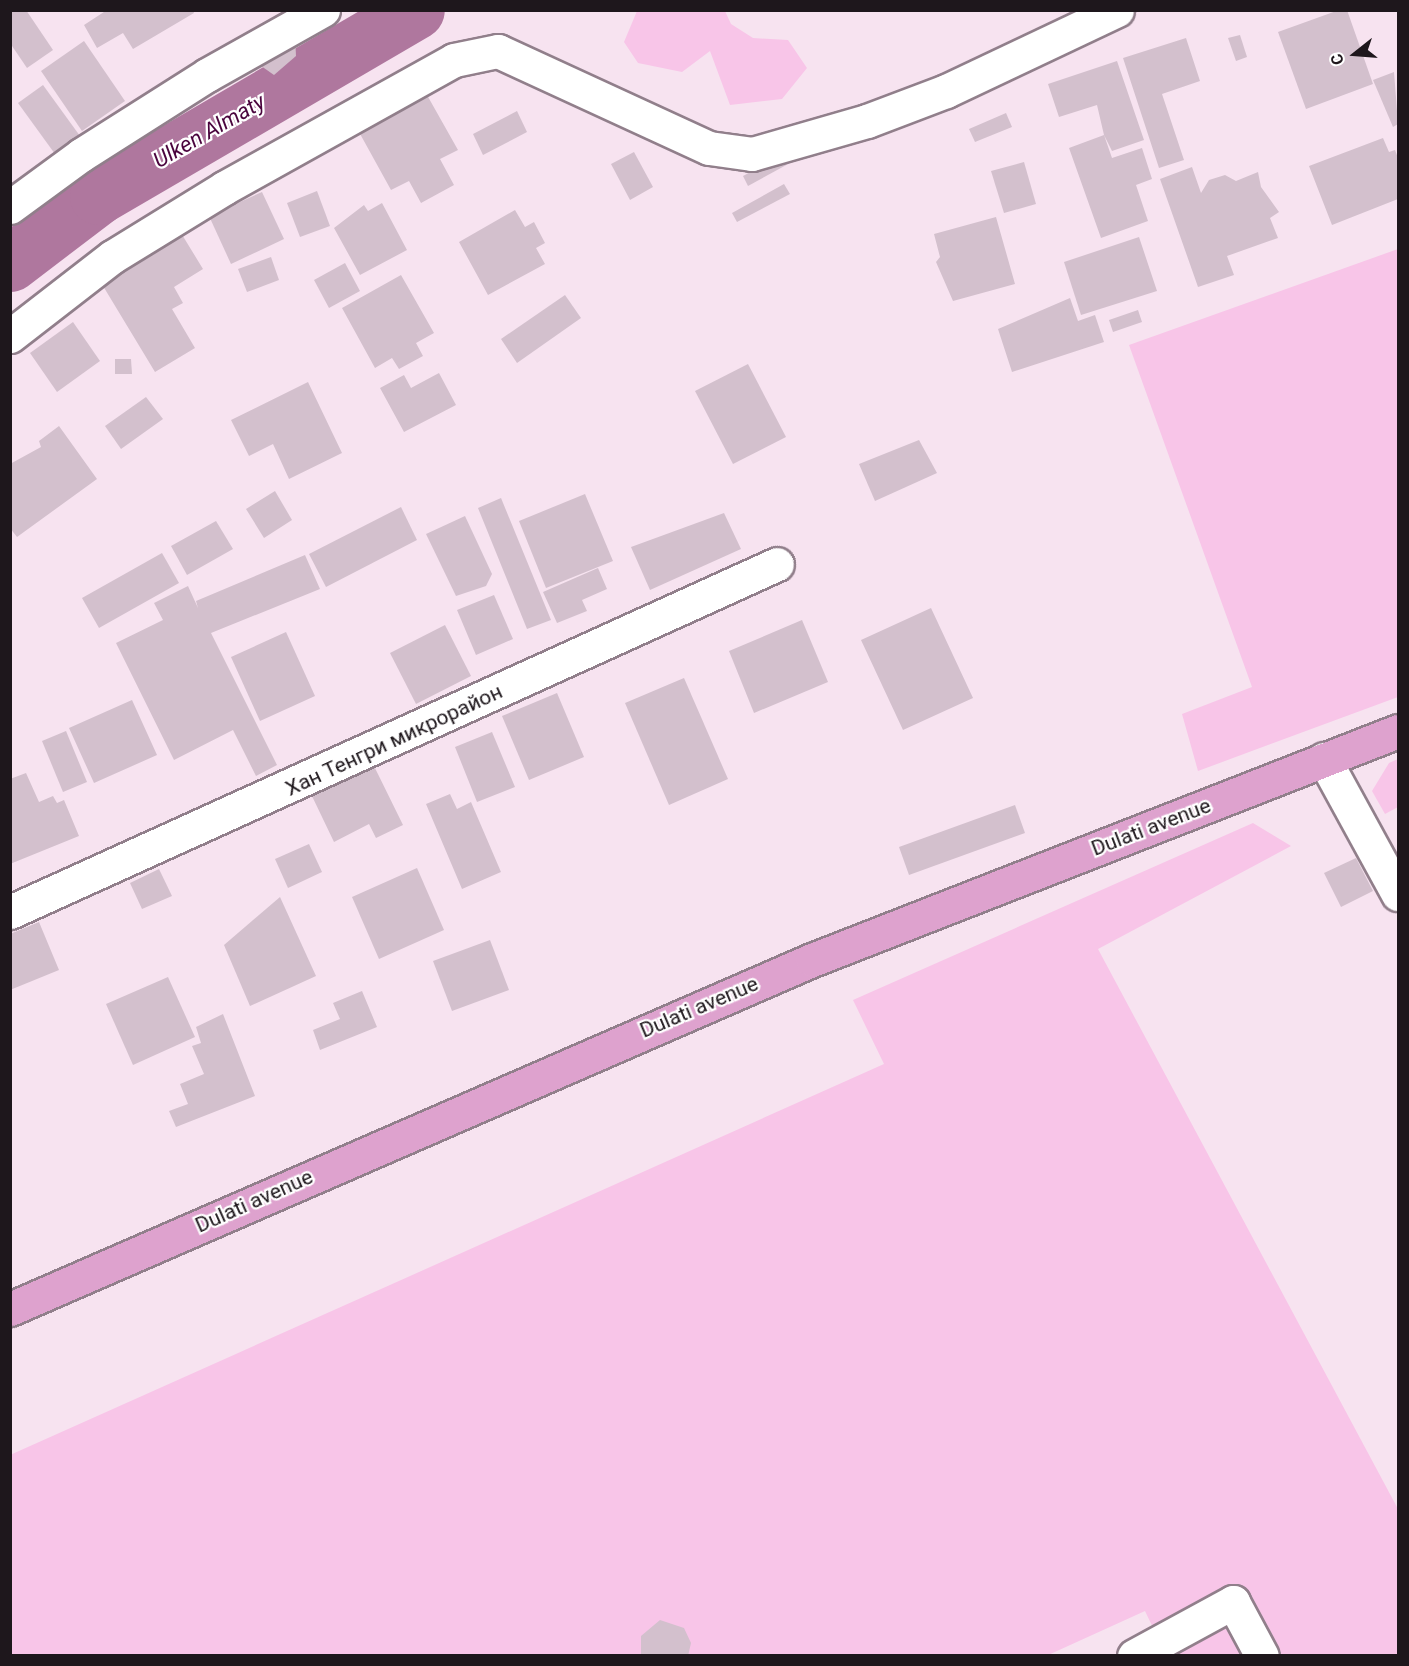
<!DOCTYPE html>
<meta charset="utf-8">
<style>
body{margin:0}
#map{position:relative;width:1409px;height:1666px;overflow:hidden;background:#f7e3f0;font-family:Roboto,sans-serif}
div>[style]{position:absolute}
.green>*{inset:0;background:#f8c5e8}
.river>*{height:57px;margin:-28.5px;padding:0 28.5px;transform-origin:28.5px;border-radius:28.5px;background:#af779e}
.building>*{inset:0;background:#d3c0cd}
.roads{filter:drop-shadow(2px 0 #917f8b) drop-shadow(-2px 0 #917f8b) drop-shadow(0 2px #917f8b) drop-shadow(0 -2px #917f8b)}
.minor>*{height:33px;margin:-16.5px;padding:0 16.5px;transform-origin:16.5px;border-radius:16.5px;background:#fff}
.major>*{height:33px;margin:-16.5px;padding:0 16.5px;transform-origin:16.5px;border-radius:16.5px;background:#dea2ce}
span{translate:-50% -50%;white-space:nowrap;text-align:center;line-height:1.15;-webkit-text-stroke:4.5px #fff;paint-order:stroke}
.street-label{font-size:21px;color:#1e171c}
.water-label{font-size:22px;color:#4a043d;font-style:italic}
.frame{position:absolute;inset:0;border:12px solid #1e171c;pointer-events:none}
.north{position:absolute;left:1325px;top:24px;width:60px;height:60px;-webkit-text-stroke:4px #fff;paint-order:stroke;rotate:253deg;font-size:16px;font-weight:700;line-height:24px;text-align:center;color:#1e171c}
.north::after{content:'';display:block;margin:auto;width:21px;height:27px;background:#1e171c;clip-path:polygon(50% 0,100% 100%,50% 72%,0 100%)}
</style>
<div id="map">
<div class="green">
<i style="clip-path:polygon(637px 11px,725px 11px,731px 24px,753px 38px,788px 40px,807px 68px,782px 99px,730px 105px,710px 51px,682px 72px,638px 63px,624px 42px)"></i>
<i style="clip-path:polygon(1398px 249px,1398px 697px,1198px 771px,1182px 714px,1252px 687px,1129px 345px)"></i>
<i style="clip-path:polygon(1398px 759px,1398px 807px,1385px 814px,1372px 791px,1389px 763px)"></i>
<i style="clip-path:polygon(1253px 823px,1291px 846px,1098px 949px,1398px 1509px,1398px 1655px,1166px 1655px,1145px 1611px,1046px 1656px,11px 1655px,10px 1455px,884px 1064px,853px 1000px)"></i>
</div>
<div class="river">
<i style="left:10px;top:263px;width:111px;rotate:-37.3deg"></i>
<i style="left:98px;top:196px;width:368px;rotate:-30.3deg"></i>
</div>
<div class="building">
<i style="clip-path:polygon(10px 10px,26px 10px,53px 50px,27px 68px,10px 43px)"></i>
<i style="clip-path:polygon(107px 10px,193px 10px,194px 13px,133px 49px,123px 33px,97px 48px,84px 25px)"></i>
<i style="clip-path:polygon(1339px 10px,1347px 10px,1373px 84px,1306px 109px,1278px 32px)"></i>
<i style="clip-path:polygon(295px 35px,296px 56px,274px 75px,254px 61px)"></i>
<i style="clip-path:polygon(1240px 35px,1247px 57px,1236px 61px,1228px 38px)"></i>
<i style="clip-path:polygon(1186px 38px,1200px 81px,1162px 94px,1184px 160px,1159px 168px,1123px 58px)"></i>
<i style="clip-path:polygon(84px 41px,125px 101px,82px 131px,41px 71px)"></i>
<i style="clip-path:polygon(1117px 61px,1144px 140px,1112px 151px,1104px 135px,1112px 158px,1142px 148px,1152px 179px,1136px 185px,1148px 221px,1101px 238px,1069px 148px,1104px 135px,1097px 105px,1059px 117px,1048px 84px)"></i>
<i style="clip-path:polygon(1394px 72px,1398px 124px,1393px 127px,1373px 80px)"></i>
<i style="clip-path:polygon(43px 85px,80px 136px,55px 154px,18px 103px)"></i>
<i style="clip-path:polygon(427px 95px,458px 150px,440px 159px,454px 185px,421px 203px,409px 181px,391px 190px,359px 132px)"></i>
<i style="clip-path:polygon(517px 111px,527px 132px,483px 155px,473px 134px)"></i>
<i style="clip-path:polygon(1006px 113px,1012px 127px,975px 142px,969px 129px)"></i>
<i style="clip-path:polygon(1383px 138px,1389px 152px,1395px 150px,1398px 158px,1398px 199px,1332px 225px,1309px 166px)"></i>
<i style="clip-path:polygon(795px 148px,801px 157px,748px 186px,743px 176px)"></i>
<i style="clip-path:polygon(634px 152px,653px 187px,630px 200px,611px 164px)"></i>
<i style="clip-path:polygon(1024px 162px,1036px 204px,1004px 213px,991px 171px)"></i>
<i style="clip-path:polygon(1192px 167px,1201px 193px,1209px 180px,1225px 175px,1236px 181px,1258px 172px,1261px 187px,1279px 212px,1270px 218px,1278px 238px,1227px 256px,1234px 275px,1198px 287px,1160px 179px)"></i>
<i style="clip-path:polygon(784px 184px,790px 194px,737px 222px,732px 213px)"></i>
<i style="clip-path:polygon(317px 191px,330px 226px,300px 237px,287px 203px)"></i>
<i style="clip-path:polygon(262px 192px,284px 239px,231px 264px,209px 216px)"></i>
<i style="clip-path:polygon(382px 203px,407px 250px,360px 275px,334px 228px,364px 205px,368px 211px)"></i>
<i style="clip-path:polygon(515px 210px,525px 227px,534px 222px,545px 243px,536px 248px,545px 264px,488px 295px,459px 242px)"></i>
<i style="clip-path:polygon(996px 217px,1015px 284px,953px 301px,936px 262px,940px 257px,934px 234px)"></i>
<i style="clip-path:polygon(181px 233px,203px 269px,174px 287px,183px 303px,172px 309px,195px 348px,155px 372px,100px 281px)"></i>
<i style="clip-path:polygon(1139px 237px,1157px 291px,1081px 315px,1064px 262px)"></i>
<i style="clip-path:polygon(271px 257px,279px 280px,247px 292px,238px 269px)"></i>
<i style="clip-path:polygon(345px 263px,360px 291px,329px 308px,314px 280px)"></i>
<i style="clip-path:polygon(401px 275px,434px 333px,416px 343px,423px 356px,399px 369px,392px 358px,375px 368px,342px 308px)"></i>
<i style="clip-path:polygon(565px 295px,581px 318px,517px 363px,501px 339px)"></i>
<i style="clip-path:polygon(1070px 298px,1078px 321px,1095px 315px,1104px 342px,1012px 372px,998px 329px)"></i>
<i style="clip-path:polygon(1138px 310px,1142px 322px,1113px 332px,1109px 320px)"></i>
<i style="clip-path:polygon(73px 322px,100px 361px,57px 392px,30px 353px)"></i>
<i style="clip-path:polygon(115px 359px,131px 359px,132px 374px,115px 374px)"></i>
<i style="clip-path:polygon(748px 364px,786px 437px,733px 464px,695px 391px)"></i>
<i style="clip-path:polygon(439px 373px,456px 405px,404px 432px,380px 388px,404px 375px,411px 388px)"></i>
<i style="clip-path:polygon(308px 382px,342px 453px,289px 479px,273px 444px,249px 456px,231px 420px)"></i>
<i style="clip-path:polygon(146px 397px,163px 419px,121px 449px,105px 426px)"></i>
<i style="clip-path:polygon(59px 426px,97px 479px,17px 537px,10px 528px,10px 464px,41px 447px,39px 441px)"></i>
<i style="clip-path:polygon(919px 440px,937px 473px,875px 501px,859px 464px)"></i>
<i style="clip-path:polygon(275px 491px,292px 520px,264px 538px,246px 509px)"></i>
<i style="clip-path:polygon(585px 494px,613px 561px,546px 588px,519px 521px)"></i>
<i style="clip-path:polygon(501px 498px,551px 620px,527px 629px,478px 508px)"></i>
<i style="clip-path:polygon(401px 507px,417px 540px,326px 587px,309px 554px)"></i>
<i style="clip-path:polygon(724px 513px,741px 549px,650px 590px,631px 547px)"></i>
<i style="clip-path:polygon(465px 516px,492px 574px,486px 586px,456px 596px,426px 534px)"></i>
<i style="clip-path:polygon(216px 521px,233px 549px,187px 575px,171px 546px)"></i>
<i style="clip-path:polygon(162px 553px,179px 583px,99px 628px,82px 598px)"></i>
<i style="clip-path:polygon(305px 555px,320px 589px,211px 633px,277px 765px,256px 776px,233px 730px,174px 760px,116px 643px,163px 620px,154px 603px,188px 586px,198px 608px,196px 601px)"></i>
<i style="clip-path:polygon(598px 568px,607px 589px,582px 600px,587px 611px,557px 623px,543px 592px)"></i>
<i style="clip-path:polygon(494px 595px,513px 639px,476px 655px,457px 610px)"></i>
<i style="clip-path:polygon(931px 608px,973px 698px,903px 730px,861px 640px)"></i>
<i style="clip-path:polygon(802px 620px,828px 682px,754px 713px,729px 651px)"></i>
<i style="clip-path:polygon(445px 625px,471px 676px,416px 704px,390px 653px)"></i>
<i style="clip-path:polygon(286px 632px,315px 696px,260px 721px,231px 657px)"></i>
<i style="clip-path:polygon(684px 678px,728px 779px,669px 805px,625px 703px)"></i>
<i style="clip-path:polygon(557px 693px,584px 757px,529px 780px,502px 716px)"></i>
<i style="clip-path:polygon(132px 700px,157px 755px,94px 783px,69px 728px)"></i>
<i style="clip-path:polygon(66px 731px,87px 782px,63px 792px,42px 741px)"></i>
<i style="clip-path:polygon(492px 732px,515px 787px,477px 802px,455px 747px)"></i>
<i style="clip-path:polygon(373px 764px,403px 825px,376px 838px,369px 824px,334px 842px,311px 794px)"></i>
<i style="clip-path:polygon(26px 773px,39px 802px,53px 796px,57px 803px,64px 800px,79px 836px,10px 864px,10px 779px)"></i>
<i style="clip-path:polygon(450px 794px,457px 809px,471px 802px,501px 872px,462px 889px,426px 804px)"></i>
<i style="clip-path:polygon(1015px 805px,1025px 833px,909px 875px,899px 847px)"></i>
<i style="clip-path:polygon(309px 844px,322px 872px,288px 888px,275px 859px)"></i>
<i style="clip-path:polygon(1356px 858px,1373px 891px,1341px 907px,1324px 873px)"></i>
<i style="clip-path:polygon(417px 868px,444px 930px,379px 959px,352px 897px)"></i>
<i style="clip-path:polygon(159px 869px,172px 896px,142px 909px,130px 883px)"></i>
<i style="clip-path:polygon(280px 897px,316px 976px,250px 1006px,224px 945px)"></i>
<i style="clip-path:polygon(39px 922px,59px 970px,10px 990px,10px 934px)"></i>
<i style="clip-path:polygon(490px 940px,509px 990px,452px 1011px,433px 961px)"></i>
<i style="clip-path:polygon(168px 977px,195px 1037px,133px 1065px,106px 1004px)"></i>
<i style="clip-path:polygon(362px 991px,377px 1027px,320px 1050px,313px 1030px,340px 1019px,333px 1003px)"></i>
<i style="clip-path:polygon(223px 1014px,255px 1096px,176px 1127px,169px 1111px,188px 1104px,180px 1084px,204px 1074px,192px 1046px,201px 1043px,196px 1027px)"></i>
<i style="clip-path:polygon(660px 1620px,684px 1628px,691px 1643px,688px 1656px,641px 1656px,641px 1636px)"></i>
</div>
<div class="roads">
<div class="minor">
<i style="left:10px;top:207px;width:88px;rotate:-36.2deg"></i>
<i style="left:81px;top:155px;width:149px;rotate:-32.4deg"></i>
<i style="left:207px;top:75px;width:133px;rotate:-29.3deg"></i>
<i style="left:10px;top:336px;width:129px;rotate:-37.8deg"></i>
<i style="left:112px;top:257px;width:132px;rotate:-31.6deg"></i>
<i style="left:224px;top:188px;width:263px;rotate:-29.1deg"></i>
<i style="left:454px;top:60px;width:45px;rotate:-11.6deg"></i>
<i style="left:498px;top:51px;width:232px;rotate:24.7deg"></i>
<i style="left:709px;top:148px;width:43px;rotate:7.9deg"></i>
<i style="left:752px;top:154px;width:120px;rotate:-16deg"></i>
<i style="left:867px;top:121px;width:85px;rotate:-20.8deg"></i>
<i style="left:946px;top:91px;width:189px;rotate:-25.3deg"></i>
<i style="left:1324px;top:759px;width:154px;rotate:61.3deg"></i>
<i style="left:10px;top:912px;width:842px;rotate:-24.4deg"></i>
<i style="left:1134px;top:1656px;width:113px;rotate:-28.6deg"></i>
<i style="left:1233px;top:1602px;width:61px;rotate:61.8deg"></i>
</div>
<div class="major">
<i style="left:10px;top:1309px;width:875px;rotate:-23.52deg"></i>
<i style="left:812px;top:960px;width:629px;rotate:-21.34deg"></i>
</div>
</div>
<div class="street-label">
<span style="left:394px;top:740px;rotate:-25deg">Хан Тенгри микрорайон</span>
<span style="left:1151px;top:827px;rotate:-21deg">Dulati avenue</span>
<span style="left:699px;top:1007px;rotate:-23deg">Dulati avenue</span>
<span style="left:254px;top:1201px;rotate:-24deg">Dulati avenue</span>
</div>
<div class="water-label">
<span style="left:209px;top:131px;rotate:-30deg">Ulken Almaty</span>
</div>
<div class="frame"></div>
<div class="north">С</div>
</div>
